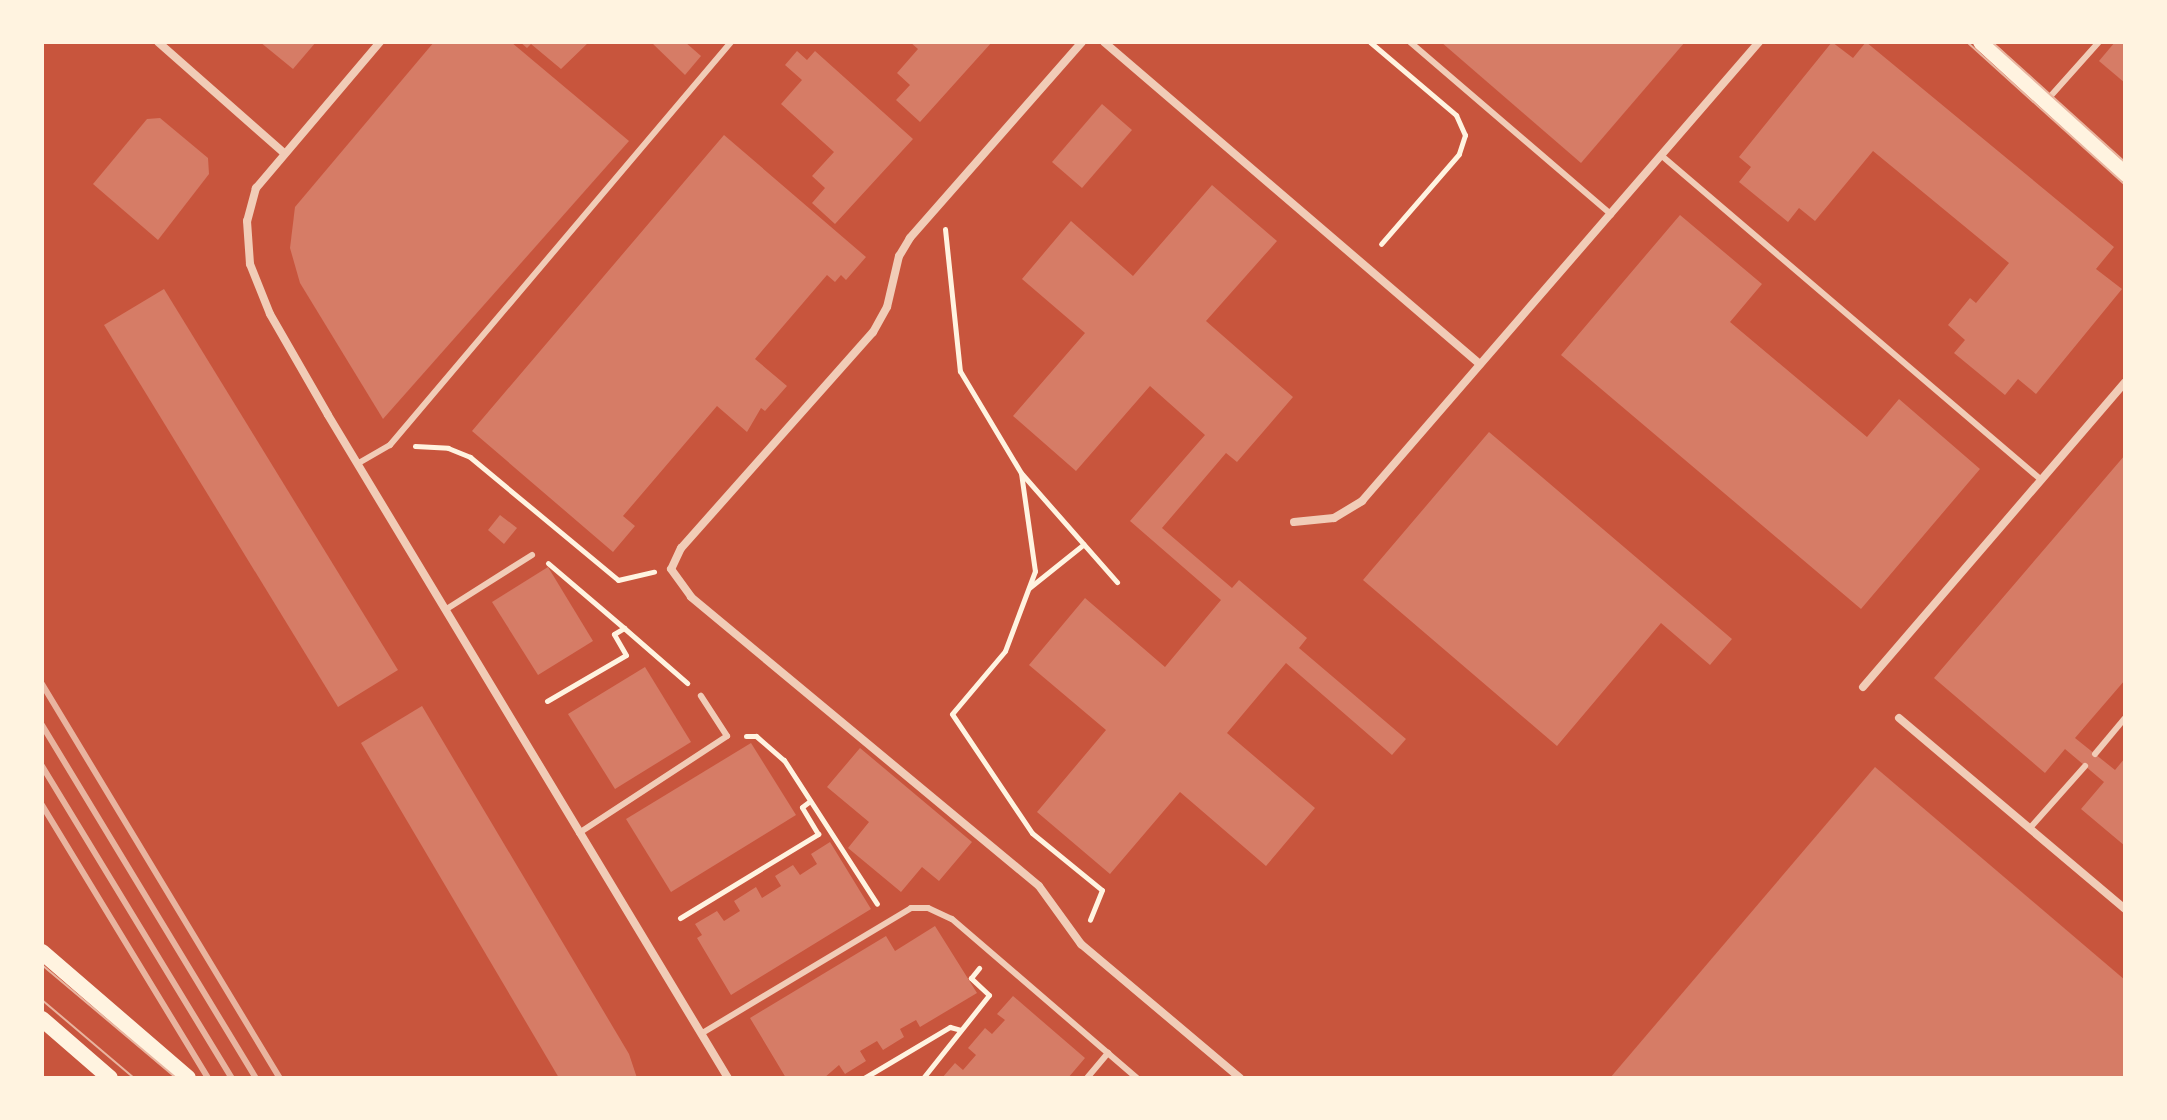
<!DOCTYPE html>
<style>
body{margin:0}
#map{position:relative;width:2167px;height:1120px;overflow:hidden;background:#c8553d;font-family:"PT Sans Narrow",sans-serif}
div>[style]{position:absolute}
.building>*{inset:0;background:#d67c66}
.path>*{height:5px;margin:-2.5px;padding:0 2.5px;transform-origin:2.5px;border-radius:2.5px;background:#fff3e0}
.service>*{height:6px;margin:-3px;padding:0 3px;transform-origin:3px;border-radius:3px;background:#f1ccb7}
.minor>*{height:8px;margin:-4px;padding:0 4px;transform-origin:4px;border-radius:4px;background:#f1ccb7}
.secondary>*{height:16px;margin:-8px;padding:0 8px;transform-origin:8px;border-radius:8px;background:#fff3e0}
.tram>*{height:2px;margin:-1px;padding:0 1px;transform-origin:1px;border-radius:1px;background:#e9b49f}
.rail>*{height:6px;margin:-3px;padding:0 3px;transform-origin:3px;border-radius:3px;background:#e9b49f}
span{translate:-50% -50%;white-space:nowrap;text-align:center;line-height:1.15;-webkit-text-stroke:8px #fff3e0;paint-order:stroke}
.frame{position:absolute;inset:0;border:44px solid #fff3e0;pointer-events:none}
</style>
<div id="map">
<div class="building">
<i style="clip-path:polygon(260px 42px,316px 42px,293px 69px)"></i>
<i style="clip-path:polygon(434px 42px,511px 42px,629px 141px,383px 419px,300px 283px,290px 248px,295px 207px)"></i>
<i style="clip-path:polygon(520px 42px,589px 42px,561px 69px,531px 44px,527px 48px)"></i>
<i style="clip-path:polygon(651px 42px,685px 42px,701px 56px,685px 75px)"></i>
<i style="clip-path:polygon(910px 42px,992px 42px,920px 122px,896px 100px,910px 85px,897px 73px,918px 49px)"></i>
<i style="clip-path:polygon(1441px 42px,1685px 42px,1581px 163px)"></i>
<i style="clip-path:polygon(1832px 42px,1853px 58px,1866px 42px,2114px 247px,2096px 269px,2122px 289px,2036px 394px,2018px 379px,2005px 395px,1954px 353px,1965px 340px,1948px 325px,1970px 298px,1976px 303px,2009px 263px,1873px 151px,1815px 221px,1799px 208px,1788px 222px,1739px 182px,1751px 167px,1739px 157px)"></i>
<i style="clip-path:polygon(2115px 42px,2125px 42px,2125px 83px,2099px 61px)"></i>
<i style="clip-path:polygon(797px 51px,807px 60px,815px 51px,913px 139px,835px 224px,812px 203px,825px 188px,812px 176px,834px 152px,781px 104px,802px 80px,785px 65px)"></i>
<i style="clip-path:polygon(1102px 104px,1132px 130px,1082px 188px,1052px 162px)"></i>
<i style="clip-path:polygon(160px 118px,208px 158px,209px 174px,158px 240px,93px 184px,147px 119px)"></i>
<i style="clip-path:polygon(724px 135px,866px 257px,846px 280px,841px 275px,835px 282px,827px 275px,755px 359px,787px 386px,765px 411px,761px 408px,747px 432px,717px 406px,623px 516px,635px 526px,613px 552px,472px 431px)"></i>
<i style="clip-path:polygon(1212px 185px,1277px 241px,1206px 321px,1293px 397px,1237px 462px,1226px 453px,1162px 528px,1232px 588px,1239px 580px,1307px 638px,1299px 648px,1406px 739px,1392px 755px,1286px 663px,1227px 733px,1315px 808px,1266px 866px,1180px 792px,1110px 874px,1037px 812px,1106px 730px,1029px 665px,1085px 598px,1165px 667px,1221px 600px,1130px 521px,1205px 435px,1150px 386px,1076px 471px,1013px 416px,1085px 333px,1022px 279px,1071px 221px,1133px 276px)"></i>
<i style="clip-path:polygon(1680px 215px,1762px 284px,1730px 322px,1867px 437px,1899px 399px,1980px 469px,1861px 609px,1561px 355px)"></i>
<i style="clip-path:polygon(164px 289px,398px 670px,338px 707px,104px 325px)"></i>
<i style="clip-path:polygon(1489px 432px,1732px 639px,1710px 665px,1661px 623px,1557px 746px,1363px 580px)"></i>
<i style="clip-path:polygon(2125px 455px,2125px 680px,2075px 738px,2115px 770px,2125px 758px,2125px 846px,2081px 809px,2104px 782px,2065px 749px,2045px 773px,1934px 678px)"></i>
<i style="clip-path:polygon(500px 515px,517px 528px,504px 544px,488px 530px)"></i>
<i style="clip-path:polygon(548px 567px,593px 641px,538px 675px,492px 602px)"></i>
<i style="clip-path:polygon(645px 667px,691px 742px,615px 789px,568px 714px)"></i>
<i style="clip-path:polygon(422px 706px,629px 1054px,637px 1078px,559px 1078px,361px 743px)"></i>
<i style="clip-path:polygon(751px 743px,796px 815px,671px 892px,626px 819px)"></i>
<i style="clip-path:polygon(860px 748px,972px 842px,939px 881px,922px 867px,901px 892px,848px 848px,869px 822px,827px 787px)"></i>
<i style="clip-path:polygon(1875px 767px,2125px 980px,2125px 1078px,1610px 1078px)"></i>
<i style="clip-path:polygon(830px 842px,871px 909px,731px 995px,697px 938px,702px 935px,695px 924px,717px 911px,724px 921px,740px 911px,734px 901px,756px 887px,762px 898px,781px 886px,775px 876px,793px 865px,800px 875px,817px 864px,811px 854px)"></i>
<i style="clip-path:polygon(935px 926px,977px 993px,920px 1027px,916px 1020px,900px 1029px,904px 1037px,883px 1050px,877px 1041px,860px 1051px,866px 1061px,845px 1074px,839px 1065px,824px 1078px,786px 1078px,750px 1018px,886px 936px,895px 951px)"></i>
<i style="clip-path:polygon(1013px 996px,1085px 1058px,1068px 1078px,942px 1078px,955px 1063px,963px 1070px,976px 1055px,968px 1048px,985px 1028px,992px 1034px,1005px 1020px,997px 1014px)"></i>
</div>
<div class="path">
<i style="left:1370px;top:42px;width:113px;rotate:40.3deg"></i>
<i style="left:1456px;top:115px;width:22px;rotate:66deg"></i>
<i style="left:1465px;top:135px;width:20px;rotate:108deg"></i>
<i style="left:1459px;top:154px;width:119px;rotate:130.9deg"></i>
<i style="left:945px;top:229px;width:143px;rotate:84deg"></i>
<i style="left:960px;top:371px;width:119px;rotate:59.1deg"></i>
<i style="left:1021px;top:473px;width:99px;rotate:81.9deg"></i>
<i style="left:1035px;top:571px;width:85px;rotate:110.6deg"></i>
<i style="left:1005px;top:651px;width:82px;rotate:130.1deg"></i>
<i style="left:952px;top:714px;width:143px;rotate:56.1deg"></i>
<i style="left:1032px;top:833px;width:90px;rotate:39.2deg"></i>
<i style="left:1102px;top:890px;width:32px;rotate:112deg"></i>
<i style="left:415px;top:446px;width:33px;rotate:3deg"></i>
<i style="left:448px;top:448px;width:24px;rotate:22deg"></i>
<i style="left:470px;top:457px;width:192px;rotate:39.7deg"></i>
<i style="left:618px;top:580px;width:37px;rotate:-13deg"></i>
<i style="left:1022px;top:474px;width:144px;rotate:48.7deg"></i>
<i style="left:1029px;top:588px;width:70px;rotate:-38.7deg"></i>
<i style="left:624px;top:628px;width:84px;rotate:41.1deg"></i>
<i style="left:547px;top:701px;width:91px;rotate:-30.2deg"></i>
<i style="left:626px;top:655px;width:24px;rotate:-120deg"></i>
<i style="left:614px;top:634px;width:12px;rotate:-31deg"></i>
<i style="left:624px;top:628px;width:100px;rotate:-139.5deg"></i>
<i style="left:746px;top:736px;width:10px"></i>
<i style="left:756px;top:736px;width:37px;rotate:41deg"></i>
<i style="left:784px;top:760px;width:171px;rotate:57.1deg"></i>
<i style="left:680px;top:918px;width:162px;rotate:-31.3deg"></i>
<i style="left:818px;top:834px;width:31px;rotate:-121deg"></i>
<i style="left:802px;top:807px;width:10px;rotate:-37deg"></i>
<i style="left:864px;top:1078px;width:100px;rotate:-30.7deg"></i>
<i style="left:950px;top:1027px;width:11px;rotate:15deg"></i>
<i style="left:923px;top:1078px;width:106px;rotate:-51.5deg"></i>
<i style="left:989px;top:995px;width:25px;rotate:-137deg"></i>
<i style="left:971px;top:978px;width:13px;rotate:-51deg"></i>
</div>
<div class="service">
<i style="left:1410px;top:42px;width:265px;rotate:40.6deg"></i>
<i style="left:2048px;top:99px;width:76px;rotate:-48.2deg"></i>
<i style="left:1662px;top:156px;width:499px;rotate:40.5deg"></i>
<i style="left:357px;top:464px;width:38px;rotate:-30deg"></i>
<i style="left:390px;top:445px;width:528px;rotate:-49.76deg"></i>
<i style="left:445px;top:610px;width:103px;rotate:-32.3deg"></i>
<i style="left:2095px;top:754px;width:47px;rotate:-50.2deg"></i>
<i style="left:2030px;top:828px;width:83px;rotate:-48.4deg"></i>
<i style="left:579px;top:833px;width:177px;rotate:-33.2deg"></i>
<i style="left:727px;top:736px;width:48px;rotate:-123deg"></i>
<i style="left:704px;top:1032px;width:241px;rotate:-30.9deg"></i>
<i style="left:911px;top:908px;width:17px"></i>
<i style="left:928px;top:908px;width:26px;rotate:25deg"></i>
<i style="left:952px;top:919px;width:244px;rotate:40.7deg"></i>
<i style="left:1087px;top:1078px;width:33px;rotate:-50deg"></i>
</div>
<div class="minor">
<i style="left:158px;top:42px;width:168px;rotate:41.4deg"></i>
<i style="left:380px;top:42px;width:192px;rotate:130.3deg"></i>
<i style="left:256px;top:188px;width:34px;rotate:105deg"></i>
<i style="left:247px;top:221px;width:43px;rotate:86deg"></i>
<i style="left:250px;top:264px;width:54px;rotate:68.2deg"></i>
<i style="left:270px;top:314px;width:116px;rotate:60.1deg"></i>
<i style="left:328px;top:415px;width:774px;rotate:58.9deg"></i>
<i style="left:1082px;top:42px;width:261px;rotate:131.3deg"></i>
<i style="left:910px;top:238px;width:21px;rotate:121deg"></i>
<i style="left:899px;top:256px;width:52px;rotate:103.2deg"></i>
<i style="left:887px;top:307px;width:29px;rotate:119deg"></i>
<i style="left:873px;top:332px;width:289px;rotate:131.6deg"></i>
<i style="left:681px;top:548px;width:23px;rotate:115deg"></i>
<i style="left:671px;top:569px;width:34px;rotate:54deg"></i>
<i style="left:691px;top:597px;width:452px;rotate:39.7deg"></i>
<i style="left:1039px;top:886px;width:72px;rotate:54.1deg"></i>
<i style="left:1081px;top:944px;width:208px;rotate:40.1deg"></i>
<i style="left:1104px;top:42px;width:495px;rotate:40.6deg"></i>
<i style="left:1294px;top:522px;width:40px;rotate:-5.7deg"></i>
<i style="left:1334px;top:518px;width:33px;rotate:-31deg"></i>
<i style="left:1362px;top:501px;width:607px;rotate:-49.14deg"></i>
<i style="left:1863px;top:687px;width:402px;rotate:-49.3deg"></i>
<i style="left:1899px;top:718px;width:296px;rotate:40.2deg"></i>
</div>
<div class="secondary">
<i style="left:1981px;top:42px;width:195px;rotate:42.5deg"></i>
<i style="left:42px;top:952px;width:193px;rotate:40.8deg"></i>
<i style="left:42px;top:1019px;width:90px;rotate:40.9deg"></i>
</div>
<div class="tram">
<i style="left:1967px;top:42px;width:213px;rotate:42.1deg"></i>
<i style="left:1992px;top:42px;width:179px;rotate:42.1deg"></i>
<i style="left:42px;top:965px;width:175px;rotate:40.1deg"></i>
<i style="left:42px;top:1000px;width:121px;rotate:40.3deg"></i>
</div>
<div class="rail">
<i style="left:42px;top:684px;width:460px;rotate:58.9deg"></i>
<i style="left:42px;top:725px;width:413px;rotate:58.8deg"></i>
<i style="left:42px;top:766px;width:365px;rotate:58.7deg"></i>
<i style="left:42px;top:805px;width:320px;rotate:58.7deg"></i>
</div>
<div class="frame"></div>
</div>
